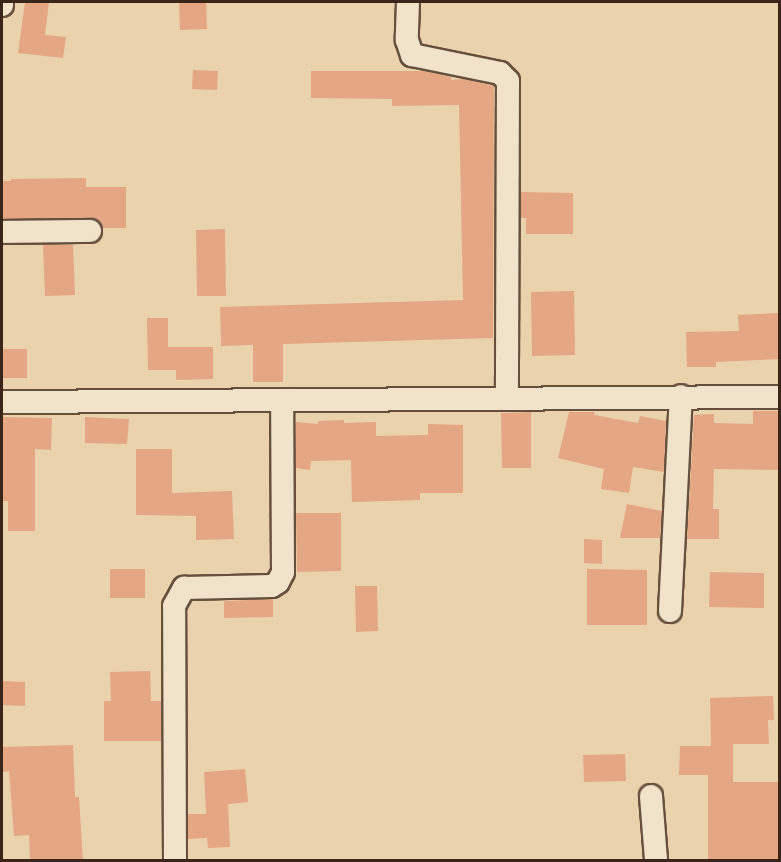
<!DOCTYPE html>
<style>
body{margin:0}
#map{position:relative;width:781px;height:862px;overflow:hidden;background:#ead2ad;font-family:"Sorts Mill Goudy",serif}
div>[style]{position:absolute}
.building>*{inset:0;background:#e5a684}
.roads{filter:drop-shadow(2px 0 #66503d) drop-shadow(-2px 0 #66503d) drop-shadow(0 2px #66503d) drop-shadow(0 -2px #66503d)}
.street>*{height:22px;margin:-11px;padding:0 11px;transform-origin:11px;border-radius:11px;background:#f1e2ca}
span{translate:-50% -50%;white-space:nowrap;text-align:center;line-height:1.15;-webkit-text-stroke:4.5px #f1e2ca;paint-order:stroke}
.frame{position:absolute;inset:0;border:3px solid #3a2518;pointer-events:none}
</style>
<div id="map">
<div class="building">
<i style="clip-path:polygon(25px 2px,49px 2px,45px 35px,66px 37px,63px 58px,18px 53px)"></i>
<i style="clip-path:polygon(179px 2px,206px 2px,207px 29px,180px 30px)"></i>
<i style="clip-path:polygon(193px 70px,218px 71px,217px 90px,192px 89px)"></i>
<i style="clip-path:polygon(311px 71px,424px 71px,451px 77px,451px 80px,464px 79px,494px 86px,493px 338px,283px 344px,283px 382px,253px 382px,253px 345px,221px 346px,220px 307px,463px 300px,459px 105px,392px 106px,392px 99px,311px 98px)"></i>
<i style="clip-path:polygon(86px 178px,86px 187px,126px 187px,126px 228px,103px 228px,97px 220px,90px 218px,2px 219px,2px 181px,11px 181px,11px 179px)"></i>
<i style="clip-path:polygon(521px 192px,573px 193px,573px 234px,526px 234px,526px 218px,521px 218px)"></i>
<i style="clip-path:polygon(225px 229px,226px 296px,197px 296px,196px 230px)"></i>
<i style="clip-path:polygon(43px 245px,73px 245px,75px 295px,45px 296px)"></i>
<i style="clip-path:polygon(574px 291px,575px 355px,532px 356px,531px 292px)"></i>
<i style="clip-path:polygon(780px 313px,780px 359px,716px 362px,716px 367px,687px 367px,686px 332px,739px 331px,738px 315px)"></i>
<i style="clip-path:polygon(147px 318px,168px 318px,168px 347px,213px 347px,213px 379px,176px 380px,176px 370px,148px 370px)"></i>
<i style="clip-path:polygon(2px 349px,27px 349px,27px 378px,2px 378px)"></i>
<i style="clip-path:polygon(753px 411px,780px 411px,780px 470px,714px 469px,713px 509px,719px 509px,719px 539px,687px 539px,694px 415px,714px 414px,714px 423px,753px 424px)"></i>
<i style="clip-path:polygon(531px 412px,531px 468px,502px 468px,501px 413px)"></i>
<i style="clip-path:polygon(569px 412px,595px 412px,594px 415px,638px 423px,640px 416px,666px 421px,664px 472px,633px 467px,629px 493px,601px 489px,604px 469px,558px 458px)"></i>
<i style="clip-path:polygon(3px 417px,52px 418px,51px 450px,35px 449px,35px 531px,8px 531px,8px 501px,2px 501px)"></i>
<i style="clip-path:polygon(85px 417px,129px 419px,127px 444px,85px 443px)"></i>
<i style="clip-path:polygon(344px 420px,344px 423px,376px 422px,376px 436px,428px 435px,428px 424px,463px 425px,463px 493px,420px 493px,420px 500px,352px 502px,351px 460px,311px 461px,310px 470px,296px 468px,296px 422px,318px 424px,318px 421px)"></i>
<i style="clip-path:polygon(136px 449px,172px 449px,172px 493px,232px 491px,234px 539px,196px 540px,196px 516px,136px 515px)"></i>
<i style="clip-path:polygon(627px 504px,662px 511px,660px 538px,620px 538px)"></i>
<i style="clip-path:polygon(296px 513px,341px 513px,341px 571px,297px 572px)"></i>
<i style="clip-path:polygon(584px 539px,602px 540px,602px 564px,584px 563px)"></i>
<i style="clip-path:polygon(110px 569px,145px 569px,145px 598px,110px 598px)"></i>
<i style="clip-path:polygon(587px 569px,647px 570px,647px 625px,587px 625px)"></i>
<i style="clip-path:polygon(710px 572px,764px 573px,764px 608px,709px 607px)"></i>
<i style="clip-path:polygon(355px 586px,377px 586px,378px 631px,356px 632px)"></i>
<i style="clip-path:polygon(273px 599px,273px 617px,224px 618px,224px 601px)"></i>
<i style="clip-path:polygon(150px 671px,151px 701px,161px 701px,161px 741px,104px 741px,104px 701px,111px 701px,110px 672px)"></i>
<i style="clip-path:polygon(2px 681px,25px 682px,25px 706px,2px 705px)"></i>
<i style="clip-path:polygon(773px 696px,774px 720px,768px 720px,769px 744px,733px 744px,733px 782px,780px 782px,780px 861px,708px 861px,708px 775px,679px 775px,680px 746px,711px 746px,710px 698px)"></i>
<i style="clip-path:polygon(73px 745px,75px 797px,79px 797px,83px 861px,30px 861px,29px 835px,14px 836px,9px 771px,2px 772px,2px 747px)"></i>
<i style="clip-path:polygon(625px 754px,626px 781px,584px 782px,583px 755px)"></i>
<i style="clip-path:polygon(245px 769px,248px 802px,228px 804px,230px 847px,208px 848px,207px 838px,188px 839px,188px 814px,206px 814px,204px 772px)"></i>
</div>
<div class="roads">
<div class="street">
<i style="left:408px;top:2px;width:38px;rotate:92deg"></i>
<i style="left:407px;top:40px;width:16px;rotate:72deg"></i>
<i style="left:412px;top:55px;width:90px;rotate:11.6deg"></i>
<i style="left:500px;top:73px;width:11px;rotate:45deg"></i>
<i style="left:508px;top:81px;width:317px;rotate:90.2deg"></i>
<i style="left:2px;top:5px;width:3px;rotate:-90deg"></i>
<i style="left:2px;top:232px;width:88px;rotate:-0.7deg"></i>
<i style="left:2px;top:402px;width:778px;rotate:-0.37deg"></i>
<i style="left:670px;top:611px;width:215px;rotate:-87.1deg"></i>
<i style="left:651px;top:796px;width:64px;rotate:85.5deg"></i>
<i style="left:175px;top:860px;width:254px;rotate:-90.2deg"></i>
<i style="left:174px;top:606px;width:21px;rotate:-61deg"></i>
<i style="left:184px;top:588px;width:88px;rotate:-1.3deg"></i>
<i style="left:272px;top:586px;width:7px;rotate:-34deg"></i>
<i style="left:278px;top:582px;width:11px;rotate:-63deg"></i>
<i style="left:283px;top:572px;width:172px;rotate:-90.3deg"></i>
</div>
</div>
<div class="frame"></div>
</div>
